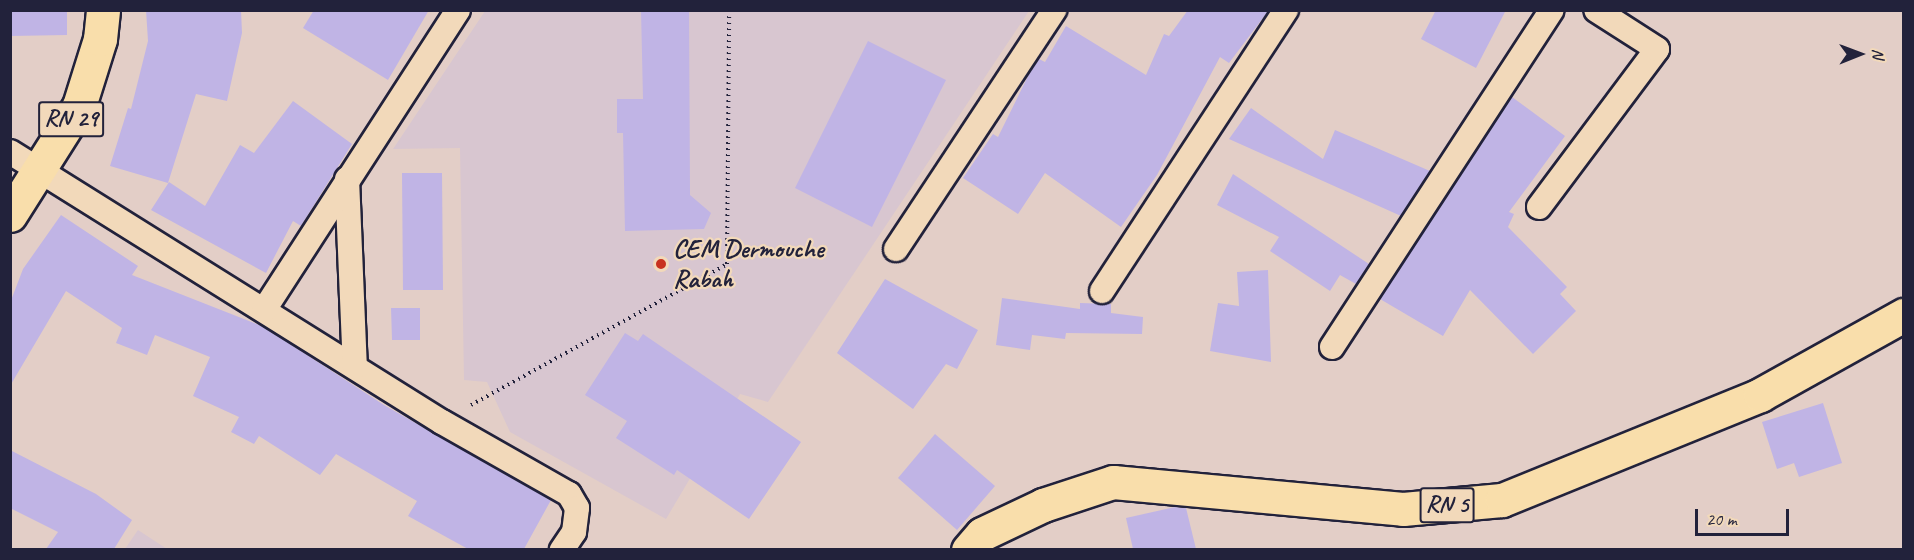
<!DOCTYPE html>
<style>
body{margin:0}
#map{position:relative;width:1914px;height:560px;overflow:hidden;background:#e3cec7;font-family:Caveat,sans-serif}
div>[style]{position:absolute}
.built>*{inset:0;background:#d8c6d0}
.building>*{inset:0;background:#c0b4e5}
.path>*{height:4px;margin-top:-2px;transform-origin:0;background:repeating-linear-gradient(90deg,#22223b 0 1.5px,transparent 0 6px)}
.roads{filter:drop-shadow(2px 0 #22223b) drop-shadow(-2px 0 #22223b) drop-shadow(0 2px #22223b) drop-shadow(0 -2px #22223b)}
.street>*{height:24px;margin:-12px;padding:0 12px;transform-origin:12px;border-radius:12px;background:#f2d9ba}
.primary>*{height:33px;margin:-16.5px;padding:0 16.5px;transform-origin:16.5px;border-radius:16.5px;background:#f9deab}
.dots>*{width:16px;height:16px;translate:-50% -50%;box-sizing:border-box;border:3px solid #f2d9ba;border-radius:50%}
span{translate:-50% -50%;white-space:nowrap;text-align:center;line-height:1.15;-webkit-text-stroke:4.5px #f2d9ba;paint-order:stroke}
.shield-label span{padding:2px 4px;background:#f2d9ba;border:2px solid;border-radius:4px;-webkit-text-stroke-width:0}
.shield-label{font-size:24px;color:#22223b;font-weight:700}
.poi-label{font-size:26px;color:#22223b;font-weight:700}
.left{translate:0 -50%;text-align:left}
.frame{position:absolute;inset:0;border:12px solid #22223b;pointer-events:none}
.north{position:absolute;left:1830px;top:24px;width:60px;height:60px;-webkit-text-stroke:4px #f2d9ba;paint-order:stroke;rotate:89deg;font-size:16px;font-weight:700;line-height:24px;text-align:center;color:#22223b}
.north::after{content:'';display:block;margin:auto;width:21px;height:27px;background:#22223b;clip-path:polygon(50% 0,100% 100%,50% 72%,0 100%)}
.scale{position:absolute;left:1695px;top:509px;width:94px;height:27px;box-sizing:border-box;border:3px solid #22223b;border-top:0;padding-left:8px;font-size:18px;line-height:21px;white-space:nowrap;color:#22223b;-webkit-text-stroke:4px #f2d9ba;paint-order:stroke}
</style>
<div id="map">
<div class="built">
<i style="clip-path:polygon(485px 11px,1029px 11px,768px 402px,740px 394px,666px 519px,510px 432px,487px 382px,464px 380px,460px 148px,393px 149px)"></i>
<i style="clip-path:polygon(138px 530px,167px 549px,125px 549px)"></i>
</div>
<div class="building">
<i style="clip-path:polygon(10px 10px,67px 10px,67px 35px,10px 36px)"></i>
<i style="clip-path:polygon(146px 10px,241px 10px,242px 33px,227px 101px,196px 94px,168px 183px,110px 166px,128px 108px,131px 109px,148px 41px)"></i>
<i style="clip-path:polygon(314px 10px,429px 10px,388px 80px,303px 28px)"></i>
<i style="clip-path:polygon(641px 10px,689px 10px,690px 195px,711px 213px,704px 229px,625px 231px,623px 133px,617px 133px,617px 99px,643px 99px)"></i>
<i style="clip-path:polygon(1188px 10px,1269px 10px,1229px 63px,1220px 57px,1157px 175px,1121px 227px,1045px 173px,1018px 214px,963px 178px,993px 134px,998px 137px,1031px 70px,1039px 59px,1045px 62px,1066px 26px,1146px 75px,1164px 34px,1169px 36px)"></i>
<i style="clip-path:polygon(1436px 10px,1506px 10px,1476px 68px,1421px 39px)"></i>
<i style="clip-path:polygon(868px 41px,946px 80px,872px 227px,795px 188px)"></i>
<i style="clip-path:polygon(1512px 97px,1565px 136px,1509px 212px,1514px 214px,1508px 227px,1567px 287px,1560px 294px,1576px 311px,1533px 354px,1470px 290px,1443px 336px,1380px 299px)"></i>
<i style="clip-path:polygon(293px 101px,352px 144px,301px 226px,293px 221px,266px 273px,151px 210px,169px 182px,205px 206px,240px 145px,254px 153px)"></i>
<i style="clip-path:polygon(1251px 108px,1323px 159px,1335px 130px,1430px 171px,1401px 216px,1229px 139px)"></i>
<i style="clip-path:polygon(402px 173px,442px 173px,443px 290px,403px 290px)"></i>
<i style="clip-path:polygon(1233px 174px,1369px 264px,1356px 284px,1340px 275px,1330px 291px,1270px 251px,1279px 237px,1217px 205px)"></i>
<i style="clip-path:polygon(61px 215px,138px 266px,132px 275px,264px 327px,384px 405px,551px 500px,524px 549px,468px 549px,408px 516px,417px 501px,336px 454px,320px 475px,259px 436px,254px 444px,231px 432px,239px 417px,193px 396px,210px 357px,155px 335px,147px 355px,116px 343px,122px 328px,66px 291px,10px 386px,10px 303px,23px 269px)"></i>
<i style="clip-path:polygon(1268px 270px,1271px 362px,1210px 351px,1218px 303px,1239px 306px,1237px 272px)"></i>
<i style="clip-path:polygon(885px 279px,978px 330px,957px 369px,946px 364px,913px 409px,837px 353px)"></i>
<i style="clip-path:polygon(1002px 298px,1080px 309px,1080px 303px,1111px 304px,1111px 313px,1143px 317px,1142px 334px,1066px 333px,1065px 339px,1032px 335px,1030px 350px,996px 345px)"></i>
<i style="clip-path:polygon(391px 308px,420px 308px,420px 340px,392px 340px)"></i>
<i style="clip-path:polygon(625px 333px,638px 341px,643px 334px,801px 442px,749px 519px,677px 470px,674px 475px,616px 438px,627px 421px,585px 395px)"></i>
<i style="clip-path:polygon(1823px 403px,1842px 463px,1799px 477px,1794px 463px,1777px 469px,1762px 422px)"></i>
<i style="clip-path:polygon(935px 434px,995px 486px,957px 530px,898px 478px)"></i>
<i style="clip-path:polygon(10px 450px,96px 494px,132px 520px,114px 549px,46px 549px,58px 532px,10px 508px)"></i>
<i style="clip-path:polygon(1175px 507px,1186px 508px,1196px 549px,1133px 549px,1126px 518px)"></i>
</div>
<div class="path">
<i style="left:471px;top:405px;width:292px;rotate:-28.8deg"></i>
<i style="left:727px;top:264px;width:252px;rotate:-89.5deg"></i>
</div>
<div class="roads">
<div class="street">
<i style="left:10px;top:152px;width:509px;rotate:32.01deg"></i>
<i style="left:442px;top:422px;width:146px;rotate:29.6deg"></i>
<i style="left:569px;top:494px;width:16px;rotate:60deg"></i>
<i style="left:577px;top:508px;width:24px;rotate:97deg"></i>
<i style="left:574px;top:532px;width:22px;rotate:124deg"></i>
<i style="left:347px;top:179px;width:188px;rotate:87.6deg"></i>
<i style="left:1539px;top:207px;width:197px;rotate:-53.2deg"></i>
<i style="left:1657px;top:49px;width:72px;rotate:-147.4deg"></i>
<i style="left:896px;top:249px;width:287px;rotate:-56.5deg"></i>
<i style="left:1102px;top:291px;width:336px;rotate:-56.8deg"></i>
<i style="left:264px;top:310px;width:357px;rotate:-57.1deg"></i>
<i style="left:1332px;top:347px;width:402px;rotate:-56.9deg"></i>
</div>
<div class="primary">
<i style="left:10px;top:215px;width:129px;rotate:-57.7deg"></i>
<i style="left:79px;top:106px;width:70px;rotate:-72.6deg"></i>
<i style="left:100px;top:39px;width:29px;rotate:-84deg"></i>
<i style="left:968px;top:550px;width:21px;rotate:-49deg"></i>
<i style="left:982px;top:534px;width:68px;rotate:-25.4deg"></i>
<i style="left:1043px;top:505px;width:74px;rotate:-18.2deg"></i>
<i style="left:1113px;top:482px;width:291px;rotate:5.3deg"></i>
<i style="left:1403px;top:509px;width:99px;rotate:-5.2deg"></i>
<i style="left:1502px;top:500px;width:279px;rotate:-22.1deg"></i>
<i style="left:1760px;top:395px;width:165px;rotate:-29.1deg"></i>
</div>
</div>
<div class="dots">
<i style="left:661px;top:264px;background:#c8321e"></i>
</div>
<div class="shield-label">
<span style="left:71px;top:119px">RN 29</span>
<span style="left:1447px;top:505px">RN 5</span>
</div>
<div class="poi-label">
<span class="left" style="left:673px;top:264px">CEM Dermouche<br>Rabah</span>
</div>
<div class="frame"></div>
<div class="north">N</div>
<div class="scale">20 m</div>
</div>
